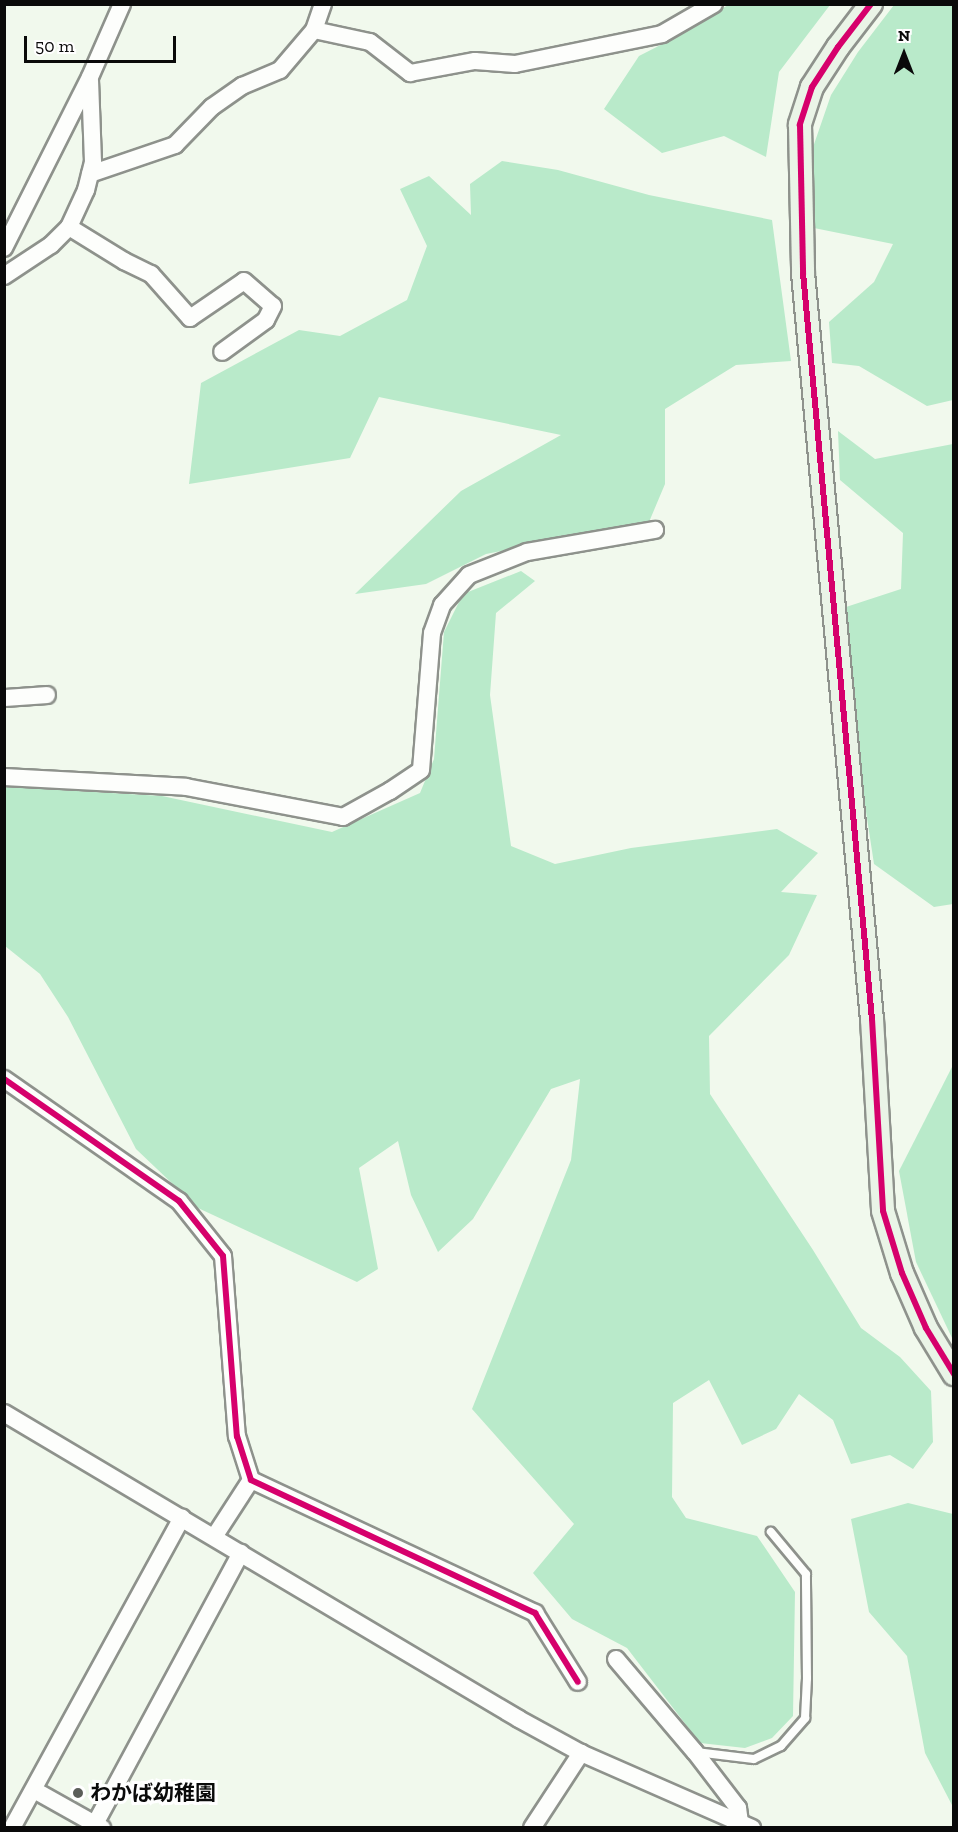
<!DOCTYPE html>
<meta charset="utf-8">
<style>
body{margin:0}
#map{position:relative;width:958px;height:1832px;overflow:hidden;background:#f1f9ed;font-family:"Zilla Slab","Noto Sans JP",serif}
div>[style]{position:absolute}
.forest>*{inset:0;background:#b9eaca}
.roads{filter:drop-shadow(2px 0 #8e928c) drop-shadow(-2px 0 #8e928c) drop-shadow(0 2px #8e928c) drop-shadow(0 -2px #8e928c)}
.lane>*{height:8px;margin:-4px;padding:0 4px;transform-origin:4px;border-radius:4px;background:#fdfefc}
.street>*{height:16px;margin:-8px;padding:0 8px;transform-origin:8px;border-radius:8px;background:#fdfefc}
.secondary>*{height:22px;margin:-11px;padding:0 11px;transform-origin:11px;border-radius:11px;background:#eaf4e7}
.cycleway>*{height:6px;margin:-3px;padding:0 3px;transform-origin:3px;border-radius:3px;background:#d6006c}
.dots>*{width:16px;height:16px;translate:-50% -50%;box-sizing:border-box;border:3px solid #fff;border-radius:50%}
span{translate:-50% -50%;white-space:nowrap;text-align:center;line-height:1.15;-webkit-text-stroke:6px #fff;paint-order:stroke}
.poi-label{font-size:21px;color:#0a0a0a;font-weight:700}
.left{translate:0 -50%;text-align:left}
.frame{position:absolute;inset:0;border:6px solid #0a0a0a;pointer-events:none}
.north{position:absolute;left:874px;top:24px;width:60px;height:60px;-webkit-text-stroke:4px #fff;paint-order:stroke;rotate:0deg;font-size:16px;font-weight:700;line-height:24px;text-align:center;color:#0a0a0a}
.north::after{content:'';display:block;margin:auto;width:21px;height:27px;background:#0a0a0a;clip-path:polygon(50% 0,100% 100%,50% 72%,0 100%)}
.scale{position:absolute;left:24px;top:36px;width:152px;height:27px;box-sizing:border-box;border:3px solid #0a0a0a;border-top:0;padding-left:8px;font-size:18px;line-height:21px;white-space:nowrap;color:#0a0a0a;-webkit-text-stroke:4px #fff;paint-order:stroke}
</style>
<div id="map">
<div class="forest">
<i style="clip-path:polygon(728px 5px,830px 5px,779px 72px,766px 157px,724px 136px,662px 153px,604px 109px,639px 56px,682px 34px)"></i>
<i style="clip-path:polygon(894px 5px,953px 5px,953px 400px,927px 406px,859px 366px,832px 363px,829px 322px,874px 282px,893px 244px,814px 228px,811px 153px,831px 95px,858px 52px)"></i>
<i style="clip-path:polygon(502px 161px,558px 170px,649px 195px,772px 220px,791px 361px,736px 365px,665px 409px,665px 484px,649px 522px,486px 554px,426px 584px,355px 594px,461px 491px,561px 435px,379px 397px,350px 458px,189px 484px,201px 383px,299px 330px,340px 336px,407px 300px,427px 246px,400px 189px,429px 176px,471px 215px,470px 184px)"></i>
<i style="clip-path:polygon(838px 431px,875px 459px,953px 444px,953px 904px,934px 907px,874px 864px,856px 746px,846px 607px,901px 589px,903px 533px,840px 480px)"></i>
<i style="clip-path:polygon(521px 571px,535px 581px,496px 613px,490px 695px,511px 846px,555px 864px,631px 848px,777px 829px,818px 853px,781px 892px,817px 895px,789px 955px,709px 1036px,710px 1094px,813px 1250px,861px 1328px,900px 1357px,931px 1391px,933px 1442px,913px 1469px,890px 1455px,851px 1464px,833px 1420px,799px 1394px,776px 1429px,742px 1445px,709px 1380px,673px 1403px,672px 1497px,686px 1518px,757px 1536px,795px 1592px,793px 1716px,772px 1738px,745px 1748px,700px 1743px,627px 1648px,572px 1619px,533px 1573px,574px 1524px,472px 1409px,571px 1160px,580px 1079px,551px 1089px,473px 1219px,438px 1252px,411px 1195px,398px 1141px,359px 1168px,378px 1269px,357px 1282px,198px 1208px,136px 1149px,68px 1017px,40px 974px,5px 946px,4px 783px,26px 788px,162px 796px,332px 832px,420px 793px,434px 759px,444px 632px,463px 594px)"></i>
<i style="clip-path:polygon(953px 1065px,953px 1340px,916px 1262px,899px 1171px)"></i>
<i style="clip-path:polygon(908px 1503px,953px 1514px,953px 1807px,925px 1753px,907px 1656px,869px 1612px,851px 1519px)"></i>
</div>
<div class="roads">
<div class="lane">
<i style="left:696px;top:1752px;width:58px;rotate:6.9deg"></i>
<i style="left:754px;top:1759px;width:30px;rotate:-26deg"></i>
<i style="left:781px;top:1746px;width:37px;rotate:-49deg"></i>
<i style="left:805px;top:1718px;width:40px;rotate:-87.1deg"></i>
<i style="left:807px;top:1678px;width:104px;rotate:-90.6deg"></i>
<i style="left:806px;top:1574px;width:55px;rotate:-129.8deg"></i>
</div>
<div class="street">
<i style="left:314px;top:30px;width:57px;rotate:12.1deg"></i>
<i style="left:370px;top:42px;width:51px;rotate:37.8deg"></i>
<i style="left:410px;top:73px;width:66px;rotate:-10.5deg"></i>
<i style="left:475px;top:61px;width:40px;rotate:4.3deg"></i>
<i style="left:515px;top:64px;width:150px;rotate:-11.5deg"></i>
<i style="left:662px;top:34px;width:60px;rotate:-30deg"></i>
<i style="left:90px;top:174px;width:90px;rotate:-18.8deg"></i>
<i style="left:175px;top:145px;width:53px;rotate:-45.8deg"></i>
<i style="left:212px;top:107px;width:37px;rotate:-35deg"></i>
<i style="left:242px;top:86px;width:41px;rotate:-22.8deg"></i>
<i style="left:280px;top:70px;width:52px;rotate:-49.6deg"></i>
<i style="left:314px;top:30px;width:28px;rotate:-71deg"></i>
<i style="left:69px;top:227px;width:65px;rotate:31.7deg"></i>
<i style="left:124px;top:261px;width:30px;rotate:26deg"></i>
<i style="left:151px;top:274px;width:59px;rotate:48.4deg"></i>
<i style="left:190px;top:318px;width:65px;rotate:-34.4deg"></i>
<i style="left:244px;top:281px;width:38px;rotate:41deg"></i>
<i style="left:273px;top:306px;width:16px;rotate:117deg"></i>
<i style="left:266px;top:320px;width:54px;rotate:144deg"></i>
<i style="left:4px;top:248px;width:191px;rotate:-63.3deg"></i>
<i style="left:90px;top:77px;width:80px;rotate:-66.3deg"></i>
<i style="left:4px;top:276px;width:56px;rotate:-33.4deg"></i>
<i style="left:51px;top:245px;width:25px;rotate:-45deg"></i>
<i style="left:69px;top:227px;width:41px;rotate:-65.3deg"></i>
<i style="left:86px;top:190px;width:29px;rotate:-76deg"></i>
<i style="left:93px;top:162px;width:81px;rotate:-92.1deg"></i>
<i style="left:4px;top:698px;width:43px;rotate:-4deg"></i>
<i style="left:4px;top:777px;width:182px;rotate:3.1deg"></i>
<i style="left:186px;top:787px;width:160px;rotate:10.8deg"></i>
<i style="left:343px;top:817px;width:54px;rotate:-29deg"></i>
<i style="left:390px;top:791px;width:37px;rotate:-34deg"></i>
<i style="left:421px;top:770px;width:137px;rotate:-85.4deg"></i>
<i style="left:432px;top:633px;width:30px;rotate:-70deg"></i>
<i style="left:442px;top:605px;width:40px;rotate:-48deg"></i>
<i style="left:469px;top:575px;width:62px;rotate:-21.6deg"></i>
<i style="left:527px;top:552px;width:130px;rotate:-9.8deg"></i>
<i style="left:4px;top:1079px;width:213px;rotate:34.9deg"></i>
<i style="left:179px;top:1201px;width:70px;rotate:51.3deg"></i>
<i style="left:223px;top:1256px;width:181px;rotate:85.6deg"></i>
<i style="left:237px;top:1436px;width:46px;rotate:72.3deg"></i>
<i style="left:251px;top:1480px;width:314px;rotate:25.1deg"></i>
<i style="left:535px;top:1613px;width:81px;rotate:58.1deg"></i>
<i style="left:4px;top:1413px;width:599px;rotate:30.72deg"></i>
<i style="left:519px;top:1719px;width:71px;rotate:28.7deg"></i>
<i style="left:581px;top:1753px;width:187px;rotate:23.7deg"></i>
<i style="left:214px;top:1537px;width:68px;rotate:-57deg"></i>
<i style="left:616px;top:1659px;width:122px;rotate:49.7deg"></i>
<i style="left:695px;top:1752px;width:71px;rotate:52.5deg"></i>
<i style="left:738px;top:1808px;width:14px;rotate:82deg"></i>
<i style="left:34px;top:1790px;width:78px;rotate:29.2deg"></i>
<i style="left:95px;top:1824px;width:308px;rotate:-61.7deg"></i>
<i style="left:12px;top:1828px;width:354px;rotate:-61.3deg"></i>
<i style="left:532px;top:1828px;width:90px;rotate:-56.8deg"></i>
</div>
<div class="secondary">
<i style="left:871px;top:4px;width:54px;rotate:127.5deg"></i>
<i style="left:838px;top:47px;width:48px;rotate:123deg"></i>
<i style="left:812px;top:87px;width:40px;rotate:108deg"></i>
<i style="left:800px;top:125px;width:148px;rotate:88.8deg"></i>
<i style="left:803px;top:273px;width:749px;rotate:84.72deg"></i>
<i style="left:872px;top:1019px;width:192px;rotate:86.7deg"></i>
<i style="left:883px;top:1211px;width:65px;rotate:73deg"></i>
<i style="left:902px;top:1273px;width:60px;rotate:66.4deg"></i>
<i style="left:926px;top:1328px;width:54px;rotate:58.7deg"></i>
</div>
</div>
<div class="cycleway">
<i style="left:871px;top:4px;width:54px;rotate:127.5deg"></i>
<i style="left:838px;top:47px;width:48px;rotate:123deg"></i>
<i style="left:812px;top:87px;width:40px;rotate:108deg"></i>
<i style="left:800px;top:125px;width:148px;rotate:88.8deg"></i>
<i style="left:803px;top:273px;width:749px;rotate:84.72deg"></i>
<i style="left:872px;top:1019px;width:192px;rotate:86.7deg"></i>
<i style="left:883px;top:1211px;width:65px;rotate:73deg"></i>
<i style="left:902px;top:1273px;width:60px;rotate:66.4deg"></i>
<i style="left:926px;top:1328px;width:54px;rotate:58.7deg"></i>
<i style="left:4px;top:1079px;width:213px;rotate:34.9deg"></i>
<i style="left:179px;top:1201px;width:70px;rotate:51.3deg"></i>
<i style="left:223px;top:1256px;width:181px;rotate:85.6deg"></i>
<i style="left:237px;top:1436px;width:46px;rotate:72.3deg"></i>
<i style="left:251px;top:1480px;width:314px;rotate:25.1deg"></i>
<i style="left:535px;top:1613px;width:81px;rotate:58.1deg"></i>
</div>
<div class="dots">
<i style="left:78px;top:1793px;background:#5b5e59"></i>
</div>
<div class="poi-label">
<span class="left" style="left:90px;top:1793px">わかば幼稚園</span>
</div>
<div class="frame"></div>
<div class="north">N</div>
<div class="scale">50 m</div>
</div>
